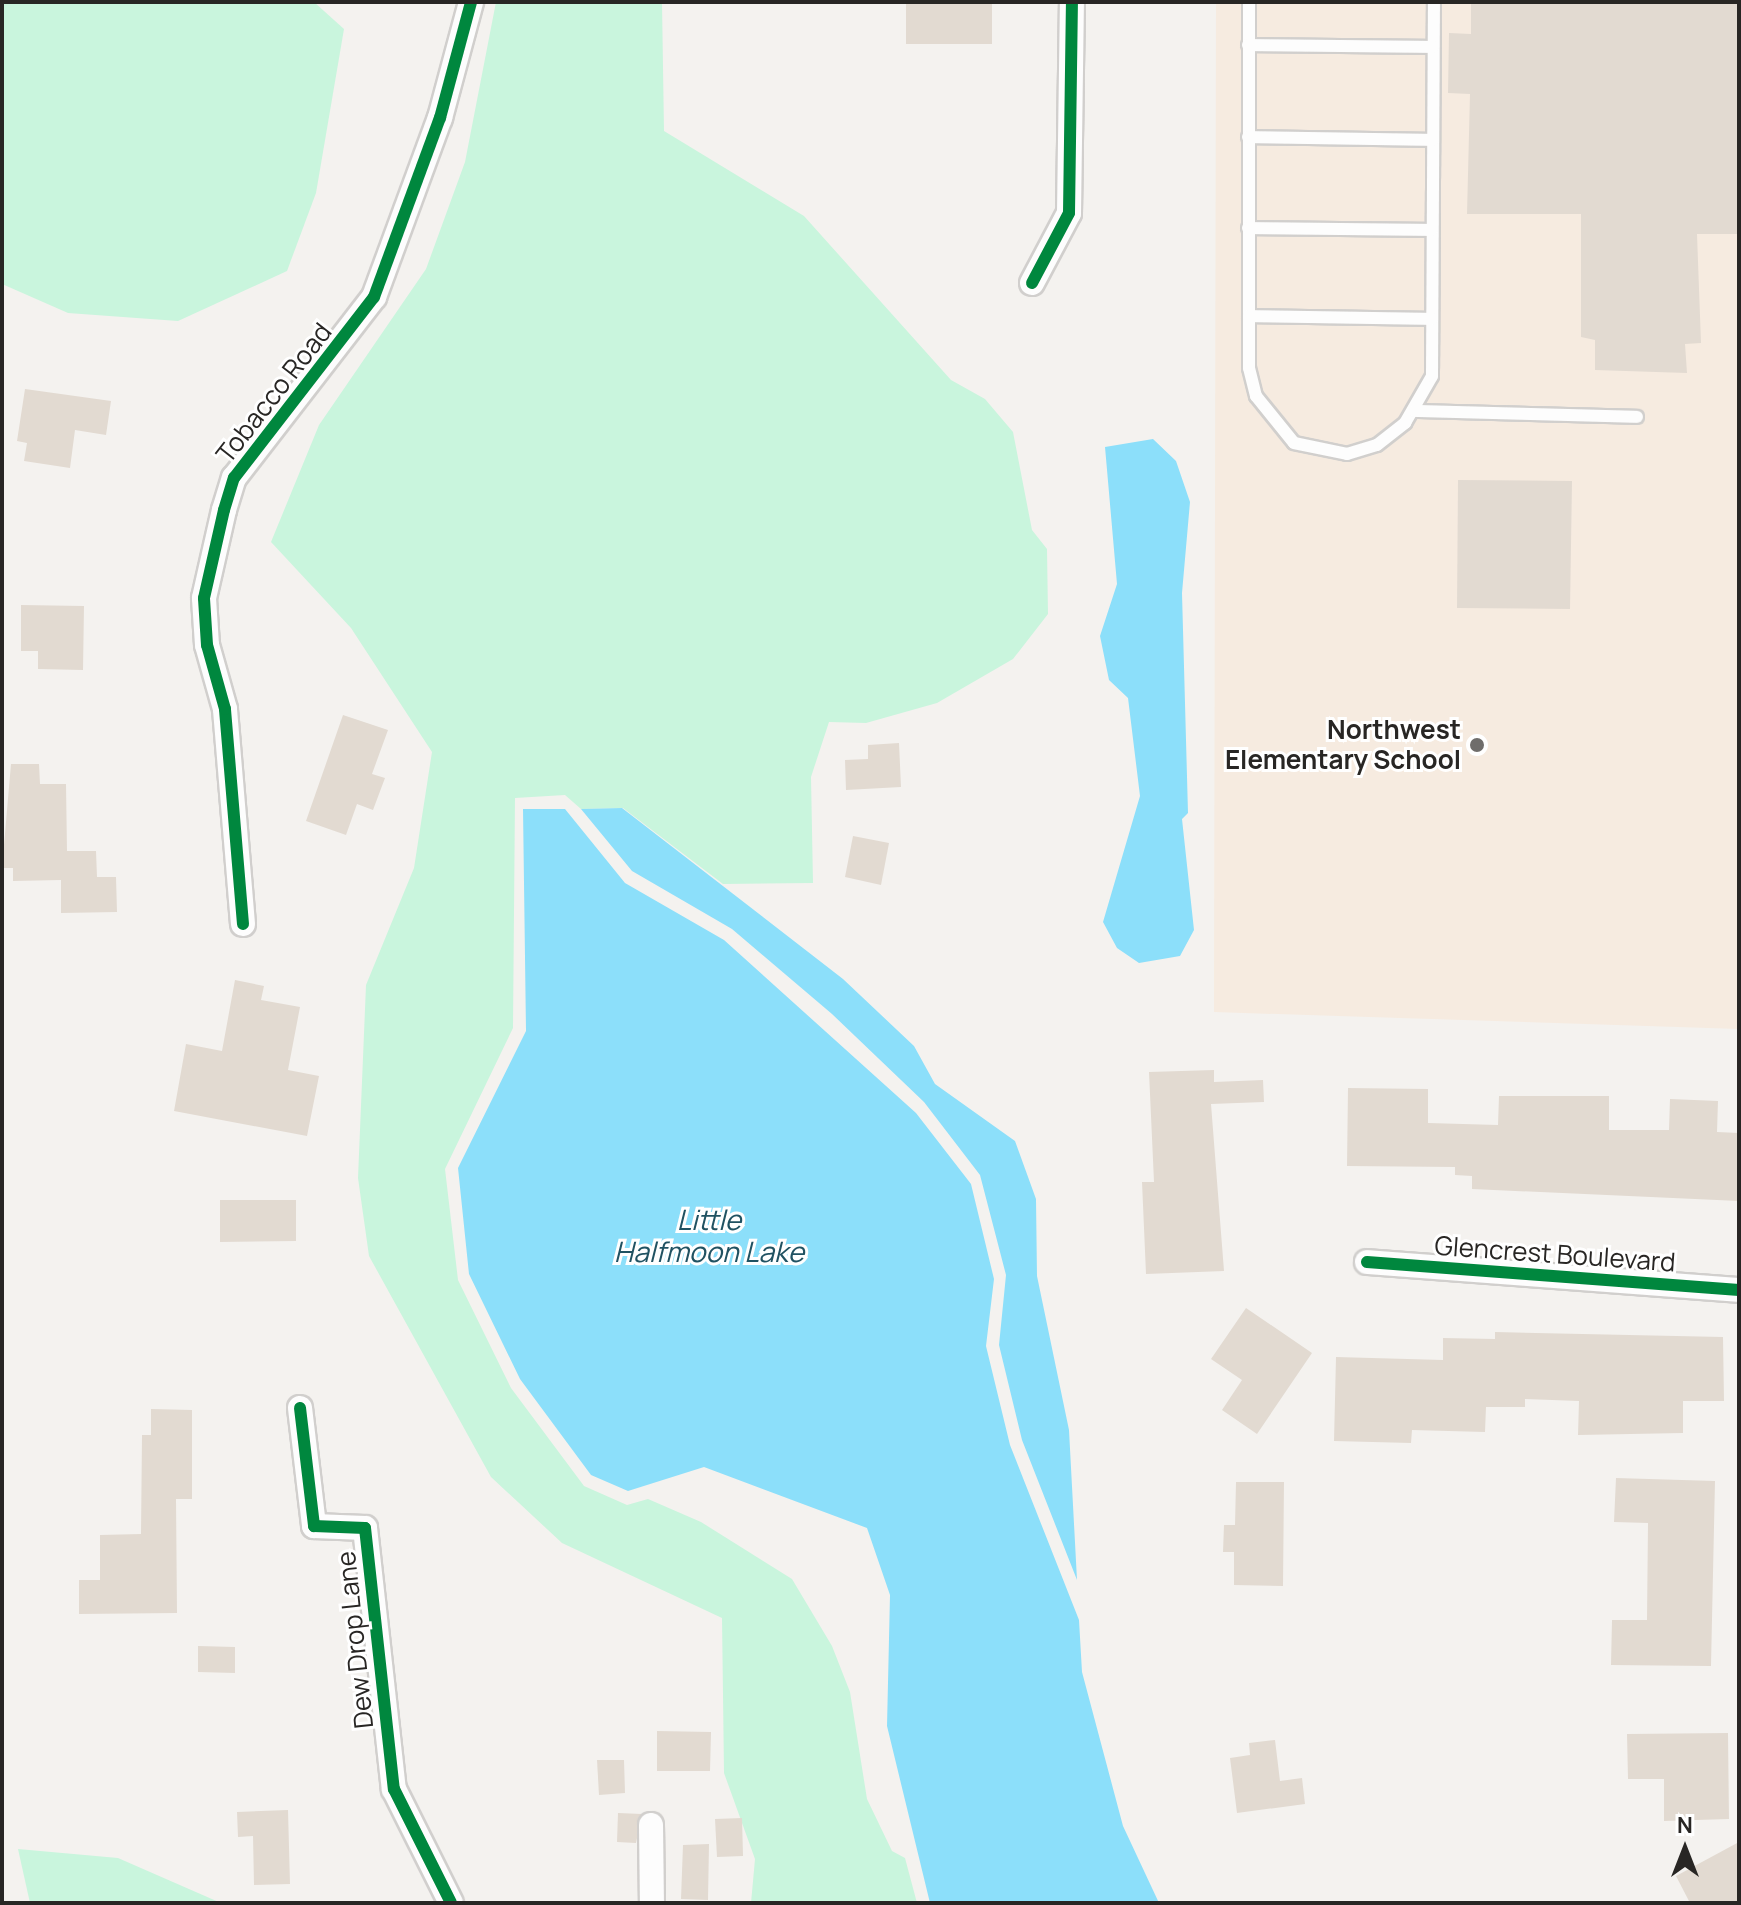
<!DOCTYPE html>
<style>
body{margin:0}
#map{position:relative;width:1741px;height:1905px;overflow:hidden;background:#f4f2ef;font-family:Manrope,sans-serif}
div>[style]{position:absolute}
.education>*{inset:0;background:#f6ebe0}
.green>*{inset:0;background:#c9f5dd}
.water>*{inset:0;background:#8cdffa}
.building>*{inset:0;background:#e2dad1}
.roads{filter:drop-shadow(2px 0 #d1cfcd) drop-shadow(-2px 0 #d1cfcd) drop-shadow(0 2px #d1cfcd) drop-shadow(0 -2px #d1cfcd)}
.service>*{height:12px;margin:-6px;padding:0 6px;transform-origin:6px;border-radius:6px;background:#fdfdfd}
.minor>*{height:24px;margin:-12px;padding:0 12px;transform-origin:12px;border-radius:12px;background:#fdfdfd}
.cycleway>*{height:12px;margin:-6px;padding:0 6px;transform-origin:6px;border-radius:6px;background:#00873e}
.dots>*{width:22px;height:22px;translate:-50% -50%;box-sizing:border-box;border:4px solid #fff;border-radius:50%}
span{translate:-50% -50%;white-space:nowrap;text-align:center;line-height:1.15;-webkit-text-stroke:6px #fff;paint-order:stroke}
.street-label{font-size:26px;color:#282624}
.poi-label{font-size:26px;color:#282624;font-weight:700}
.right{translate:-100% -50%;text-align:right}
.water-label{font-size:28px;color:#205262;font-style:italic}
.frame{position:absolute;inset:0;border:4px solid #282624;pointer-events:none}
.north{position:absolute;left:1645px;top:1809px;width:80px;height:80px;-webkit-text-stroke:6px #fff;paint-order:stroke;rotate:0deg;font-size:22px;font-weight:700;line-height:32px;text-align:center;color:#282624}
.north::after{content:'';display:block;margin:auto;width:28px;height:36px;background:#282624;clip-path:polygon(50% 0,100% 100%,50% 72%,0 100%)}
</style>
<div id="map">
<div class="education">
<i style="clip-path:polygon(1216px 2px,1739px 2px,1739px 1029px,1214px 1012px)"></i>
</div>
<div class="green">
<i style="clip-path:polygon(2px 2px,314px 2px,344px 29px,316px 193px,287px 271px,178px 321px,68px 313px,2px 284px)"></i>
<i style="clip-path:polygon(496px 2px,662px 2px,664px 131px,804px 216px,951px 380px,985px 399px,1013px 432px,1032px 530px,1047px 549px,1048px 614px,1013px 659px,937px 703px,866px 723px,829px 722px,811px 777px,813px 883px,723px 884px,623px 808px,581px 809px,565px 795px,515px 798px,513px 1028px,445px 1169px,458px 1280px,511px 1388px,584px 1486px,627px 1505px,648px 1499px,701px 1522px,792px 1579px,832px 1646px,850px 1692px,867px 1799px,892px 1851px,905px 1858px,917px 1903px,751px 1903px,755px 1859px,724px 1773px,722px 1618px,562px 1543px,491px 1477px,369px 1256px,358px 1178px,366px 985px,414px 868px,432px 752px,351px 628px,271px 542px,319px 425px,426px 269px,465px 162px)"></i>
<i style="clip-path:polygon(18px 1849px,118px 1858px,221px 1903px,30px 1903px)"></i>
</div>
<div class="water">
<i style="clip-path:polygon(1153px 439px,1176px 461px,1190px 502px,1182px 593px,1188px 813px,1182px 819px,1194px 930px,1180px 956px,1139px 963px,1117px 948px,1103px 922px,1140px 796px,1128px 698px,1109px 680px,1100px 636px,1117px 584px,1105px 447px)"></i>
<i style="clip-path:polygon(622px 808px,843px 979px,914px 1046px,935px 1084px,1015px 1141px,1036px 1199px,1037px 1276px,1069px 1430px,1077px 1580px,1022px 1440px,999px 1345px,1006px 1275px,980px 1175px,924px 1102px,832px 1014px,732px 929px,632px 871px,581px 809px)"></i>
<i style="clip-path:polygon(523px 809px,565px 809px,625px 883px,724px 940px,916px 1113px,971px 1184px,994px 1279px,986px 1346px,1010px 1445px,1079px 1620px,1082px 1672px,1123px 1826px,1159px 1903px,930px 1903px,887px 1726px,890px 1595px,867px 1528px,704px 1467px,628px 1491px,591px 1475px,520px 1379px,469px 1274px,458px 1168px,526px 1031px)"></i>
</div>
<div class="building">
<i style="clip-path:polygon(906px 2px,992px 2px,992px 44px,906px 44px)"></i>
<i style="clip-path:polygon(1471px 2px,1739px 2px,1739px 234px,1697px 234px,1701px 343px,1685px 344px,1687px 373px,1595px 370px,1595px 340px,1581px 337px,1581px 214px,1467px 214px,1470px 94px,1448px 93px,1449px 33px,1471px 34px)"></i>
<i style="clip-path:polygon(25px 389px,111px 401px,106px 435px,75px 430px,70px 468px,24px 461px,27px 443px,17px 441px)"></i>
<i style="clip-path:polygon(1458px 480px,1572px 481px,1570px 609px,1457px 608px)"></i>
<i style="clip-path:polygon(21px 605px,84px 606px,83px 670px,38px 669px,38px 651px,21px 651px)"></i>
<i style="clip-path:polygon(343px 715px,388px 730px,372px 774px,385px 778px,373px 810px,357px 804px,346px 835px,306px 821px)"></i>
<i style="clip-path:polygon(899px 743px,901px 787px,846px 790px,845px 760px,868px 759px,868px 745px)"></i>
<i style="clip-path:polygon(11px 764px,39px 764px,40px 784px,66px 784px,67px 851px,96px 851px,97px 877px,116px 877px,117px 912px,61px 913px,61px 880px,13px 881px,13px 868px,2px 868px)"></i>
<i style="clip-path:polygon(853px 836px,889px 843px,881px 885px,845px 877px)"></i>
<i style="clip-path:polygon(235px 980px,264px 986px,261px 1000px,300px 1007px,288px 1070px,319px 1076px,307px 1136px,174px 1111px,186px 1044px,222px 1051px)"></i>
<i style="clip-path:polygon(1214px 1070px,1214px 1082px,1263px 1080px,1264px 1102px,1211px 1104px,1224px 1271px,1146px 1274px,1142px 1182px,1154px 1182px,1149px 1072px)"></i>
<i style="clip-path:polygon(1348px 1088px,1428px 1089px,1428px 1123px,1498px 1125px,1499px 1096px,1609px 1096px,1609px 1130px,1669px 1130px,1670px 1099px,1718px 1101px,1717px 1132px,1739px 1133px,1739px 1201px,1472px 1189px,1472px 1176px,1455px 1175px,1455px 1167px,1347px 1166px)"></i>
<i style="clip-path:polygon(220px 1200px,296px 1200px,296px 1241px,220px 1242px)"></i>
<i style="clip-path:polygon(1246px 1308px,1312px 1353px,1257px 1434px,1222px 1410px,1242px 1380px,1211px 1359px)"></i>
<i style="clip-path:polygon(1495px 1332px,1723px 1337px,1724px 1401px,1683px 1401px,1683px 1433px,1578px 1435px,1579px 1401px,1525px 1399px,1525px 1407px,1486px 1407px,1485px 1432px,1412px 1430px,1411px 1443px,1334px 1441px,1336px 1357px,1443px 1360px,1443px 1338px,1495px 1339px)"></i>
<i style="clip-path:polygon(151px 1409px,192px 1410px,192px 1499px,176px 1499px,177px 1613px,79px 1614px,79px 1580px,100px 1580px,100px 1535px,141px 1534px,142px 1435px,151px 1435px)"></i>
<i style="clip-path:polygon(1616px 1478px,1715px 1481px,1711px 1666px,1611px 1665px,1612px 1620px,1647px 1620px,1648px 1523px,1614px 1522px)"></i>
<i style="clip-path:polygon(1236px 1482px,1284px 1482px,1283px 1586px,1234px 1585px,1234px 1552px,1223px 1552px,1224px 1525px,1235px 1525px)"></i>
<i style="clip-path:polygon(198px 1646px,235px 1647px,235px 1673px,198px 1672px)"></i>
<i style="clip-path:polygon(657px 1731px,711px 1732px,710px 1771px,657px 1771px)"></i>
<i style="clip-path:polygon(1728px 1733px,1729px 1819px,1664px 1821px,1664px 1779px,1628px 1779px,1627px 1734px)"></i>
<i style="clip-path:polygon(1275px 1740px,1280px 1781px,1302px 1778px,1305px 1804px,1237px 1813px,1230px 1758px,1250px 1755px,1249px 1743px)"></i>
<i style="clip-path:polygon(597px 1760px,624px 1760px,625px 1793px,599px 1795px)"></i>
<i style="clip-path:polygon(288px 1810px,290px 1884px,254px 1885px,253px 1836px,238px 1837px,237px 1812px)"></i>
<i style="clip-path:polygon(618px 1813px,642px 1814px,636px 1843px,617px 1842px)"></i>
<i style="clip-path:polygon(742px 1818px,743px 1856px,717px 1857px,715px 1819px)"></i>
<i style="clip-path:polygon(1739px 1842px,1739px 1903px,1690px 1903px,1676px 1876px)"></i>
<i style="clip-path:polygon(709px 1844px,708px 1900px,681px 1899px,683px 1845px)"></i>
</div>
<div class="roads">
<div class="service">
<i style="left:1249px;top:2px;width:366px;rotate:90deg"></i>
<i style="left:1249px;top:368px;width:29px;rotate:76deg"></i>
<i style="left:1256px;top:396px;width:60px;rotate:51deg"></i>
<i style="left:1294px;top:443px;width:54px;rotate:11.7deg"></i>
<i style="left:1347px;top:454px;width:31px;rotate:-17deg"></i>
<i style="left:1377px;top:445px;width:36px;rotate:-38deg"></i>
<i style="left:1405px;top:423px;width:54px;rotate:-60.1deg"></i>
<i style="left:1432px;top:376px;width:374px;rotate:-89.7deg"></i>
<i style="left:1248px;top:45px;width:185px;rotate:0.6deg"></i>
<i style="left:1248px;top:137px;width:185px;rotate:0.9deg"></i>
<i style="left:1248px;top:228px;width:184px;rotate:0.6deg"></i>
<i style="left:1249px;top:316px;width:183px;rotate:0.9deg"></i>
<i style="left:1415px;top:411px;width:222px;rotate:1.5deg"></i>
</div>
<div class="minor">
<i style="left:1032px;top:283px;width:79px;rotate:-62.1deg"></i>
<i style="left:1069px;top:213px;width:211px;rotate:-89.2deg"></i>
<i style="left:243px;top:924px;width:216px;rotate:-94.8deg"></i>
<i style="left:225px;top:709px;width:66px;rotate:-105.7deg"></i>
<i style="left:207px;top:645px;width:47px;rotate:-93.7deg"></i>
<i style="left:204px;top:598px;width:90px;rotate:-77.2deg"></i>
<i style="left:224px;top:510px;width:34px;rotate:-73deg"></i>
<i style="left:234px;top:478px;width:229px;rotate:-52.3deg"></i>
<i style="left:374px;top:297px;width:191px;rotate:-69.8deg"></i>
<i style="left:440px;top:118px;width:120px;rotate:-75deg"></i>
<i style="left:1367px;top:1262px;width:373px;rotate:4.3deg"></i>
<i style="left:300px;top:1408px;width:119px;rotate:83.2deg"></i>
<i style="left:314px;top:1526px;width:51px;rotate:2.2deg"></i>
<i style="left:365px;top:1528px;width:263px;rotate:83.7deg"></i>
<i style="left:394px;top:1789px;width:127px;rotate:63.4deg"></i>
<i style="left:651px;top:1825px;width:78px;rotate:89.3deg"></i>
</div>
</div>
<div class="cycleway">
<i style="left:1032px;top:283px;width:79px;rotate:-62.1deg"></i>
<i style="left:1069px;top:213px;width:211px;rotate:-89.2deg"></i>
<i style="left:243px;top:924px;width:216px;rotate:-94.8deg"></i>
<i style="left:225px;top:709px;width:66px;rotate:-105.7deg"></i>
<i style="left:207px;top:645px;width:47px;rotate:-93.7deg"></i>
<i style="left:204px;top:598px;width:90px;rotate:-77.2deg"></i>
<i style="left:224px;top:510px;width:34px;rotate:-73deg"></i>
<i style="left:234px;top:478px;width:229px;rotate:-52.3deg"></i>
<i style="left:374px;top:297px;width:191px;rotate:-69.8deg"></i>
<i style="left:440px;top:118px;width:120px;rotate:-75deg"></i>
<i style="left:1367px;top:1262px;width:373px;rotate:4.3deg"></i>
<i style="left:300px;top:1408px;width:119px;rotate:83.2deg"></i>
<i style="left:314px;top:1526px;width:51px;rotate:2.2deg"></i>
<i style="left:365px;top:1528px;width:263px;rotate:83.7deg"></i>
<i style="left:394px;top:1789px;width:127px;rotate:63.4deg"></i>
</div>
<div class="dots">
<i style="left:1477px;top:745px;background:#6f6d6b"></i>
</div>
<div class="street-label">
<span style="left:274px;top:393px;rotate:-52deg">Tobacco Road</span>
<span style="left:1555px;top:1254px;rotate:4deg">Glencrest Boulevard</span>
<span style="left:355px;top:1640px;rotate:-96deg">Dew Drop Lane</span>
</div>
<div class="poi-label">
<span class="right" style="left:1461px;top:745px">Northwest<br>Elementary School</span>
</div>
<div class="water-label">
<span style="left:709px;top:1235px">Little<br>Halfmoon Lake</span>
</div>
<div class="frame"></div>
<div class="north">N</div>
</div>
